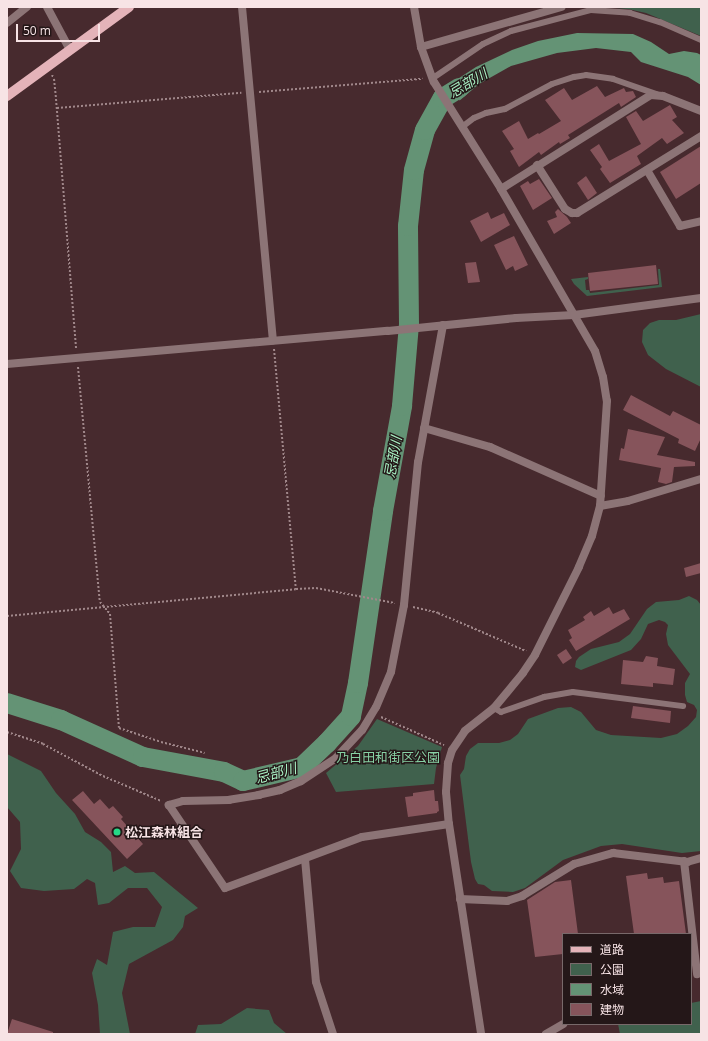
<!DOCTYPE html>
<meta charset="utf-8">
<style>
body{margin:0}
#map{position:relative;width:708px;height:1041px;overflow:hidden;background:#472a2e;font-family:"Open Sans","Noto Sans JP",sans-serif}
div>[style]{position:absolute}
.green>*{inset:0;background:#40614d}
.water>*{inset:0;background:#649375}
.pier>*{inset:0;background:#472a2e}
.river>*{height:20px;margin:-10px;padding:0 10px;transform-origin:10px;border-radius:10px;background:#649375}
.building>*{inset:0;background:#86545b}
.path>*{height:2px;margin-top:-1px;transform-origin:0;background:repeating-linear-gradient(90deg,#a0878a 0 2px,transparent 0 4px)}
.service>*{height:6px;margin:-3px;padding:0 3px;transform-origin:3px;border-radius:3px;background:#8c7476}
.minor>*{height:8px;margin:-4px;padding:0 4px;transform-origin:4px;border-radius:4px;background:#8c7476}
.tertiary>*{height:8px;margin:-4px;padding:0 4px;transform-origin:4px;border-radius:4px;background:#8c7476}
.primary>*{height:10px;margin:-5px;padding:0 5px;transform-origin:5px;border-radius:5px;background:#e4b3b9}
.dots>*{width:11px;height:11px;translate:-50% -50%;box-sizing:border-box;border:2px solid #241718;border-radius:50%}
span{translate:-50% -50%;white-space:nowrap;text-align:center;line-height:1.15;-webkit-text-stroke:3px #241718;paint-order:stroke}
.park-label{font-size:13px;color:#88d2a5}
.poi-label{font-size:13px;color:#f7e3e5;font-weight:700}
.left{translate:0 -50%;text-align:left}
.water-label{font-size:14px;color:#aaf4c6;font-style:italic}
.frame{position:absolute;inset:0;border:8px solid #f7e3e5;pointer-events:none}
.legend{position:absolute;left:562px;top:933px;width:130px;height:92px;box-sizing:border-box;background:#241718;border:1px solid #78696a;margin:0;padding:5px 7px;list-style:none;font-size:12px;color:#f7e3e5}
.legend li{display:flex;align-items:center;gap:8px;height:20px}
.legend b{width:20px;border:1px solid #78696a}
.scale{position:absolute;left:16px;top:24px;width:84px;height:18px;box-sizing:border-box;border:2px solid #f7e3e5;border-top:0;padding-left:5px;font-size:12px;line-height:14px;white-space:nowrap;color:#f7e3e5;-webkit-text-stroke:3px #241718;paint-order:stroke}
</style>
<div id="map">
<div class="green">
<i style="clip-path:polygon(605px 7px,701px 7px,701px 36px,646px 13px,628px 9px)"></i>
<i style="clip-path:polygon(658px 269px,660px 269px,662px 287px,587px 296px,574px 284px,571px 279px,588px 277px,588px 279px,585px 280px,586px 290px,589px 290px,590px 293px,659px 285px)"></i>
<i style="clip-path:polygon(701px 314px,701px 387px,666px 369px,648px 355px,642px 342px,643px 330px,650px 323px,659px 320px,676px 320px)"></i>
<i style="clip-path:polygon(689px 596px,697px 600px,701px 605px,701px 851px,682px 853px,622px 844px,601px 846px,563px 860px,525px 888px,513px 892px,492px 891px,484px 885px,478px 884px,475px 879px,471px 862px,460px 775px,464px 769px,466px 756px,470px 749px,478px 743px,499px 743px,510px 740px,518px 734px,528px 719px,558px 708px,571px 707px,581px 712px,596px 730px,611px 735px,661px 738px,677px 734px,688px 726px,696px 717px,697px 710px,694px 705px,687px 702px,685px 695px,685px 683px,690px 674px,668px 645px,666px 634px,668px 625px,665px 622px,659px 620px,648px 624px,641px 639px,631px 650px,581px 670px,575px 667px,576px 661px,579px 657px,591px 649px,619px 642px,630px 634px,647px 609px,656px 602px,679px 600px)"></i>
<i style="clip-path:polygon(377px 719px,442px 747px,436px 768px,434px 784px,336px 792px,326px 773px,358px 746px)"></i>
<i style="clip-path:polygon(7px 754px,41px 771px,56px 793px,75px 814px,85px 832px,101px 842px,111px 852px,113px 872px,125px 866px,135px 873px,154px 872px,198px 908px,185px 916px,183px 927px,173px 940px,129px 964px,122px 993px,130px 1034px,100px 1034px,98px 1005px,92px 973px,97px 959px,107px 965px,113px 932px,133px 927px,155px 927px,162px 907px,147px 888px,128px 888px,109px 903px,98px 905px,95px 883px,87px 879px,74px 889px,44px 891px,21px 888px,10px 871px,21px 849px,20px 822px,7px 807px)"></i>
<i style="clip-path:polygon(701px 1001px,701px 1034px,620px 1034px,618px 1024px,691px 1024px,691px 1003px)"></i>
<i style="clip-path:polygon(247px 1008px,269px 1010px,274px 1023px,287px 1034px,195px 1034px,198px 1025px,221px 1024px)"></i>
</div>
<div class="water">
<i style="clip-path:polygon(577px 33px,633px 34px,651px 42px,669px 54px,684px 51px,697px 53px,701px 55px,701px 85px,688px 77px,641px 62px,631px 52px,596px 48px,557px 53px,511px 66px,479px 84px,445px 113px,433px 95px,476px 67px,512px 50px,538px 41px)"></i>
</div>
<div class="pier">
<i style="clip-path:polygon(448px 82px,460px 101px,448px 114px,434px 92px)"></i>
</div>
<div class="river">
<i style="left:7px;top:703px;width:57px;rotate:17.5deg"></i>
<i style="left:61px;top:720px;width:90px;rotate:24.3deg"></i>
<i style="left:143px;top:757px;width:82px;rotate:10.5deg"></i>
<i style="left:224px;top:772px;width:21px;rotate:25deg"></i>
<i style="left:243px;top:781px;width:61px;rotate:-13.3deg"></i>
<i style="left:302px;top:767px;width:35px;rotate:-44deg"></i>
<i style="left:327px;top:743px;width:36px;rotate:-48deg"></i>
<i style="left:351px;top:716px;width:34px;rotate:-78deg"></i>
<i style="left:358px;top:683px;width:174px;rotate:-81.7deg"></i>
<i style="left:383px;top:511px;width:107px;rotate:-79.7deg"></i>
<i style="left:402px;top:406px;width:82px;rotate:-85.1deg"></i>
<i style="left:409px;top:324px;width:98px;rotate:-90.6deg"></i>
<i style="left:408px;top:226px;width:56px;rotate:-83.9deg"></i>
<i style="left:414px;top:170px;width:41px;rotate:-74.6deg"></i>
<i style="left:425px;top:130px;width:37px;rotate:-61deg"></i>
<i style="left:443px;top:98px;width:19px;rotate:-32deg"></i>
</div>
<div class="building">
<i style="clip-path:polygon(597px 86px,605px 97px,624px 88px,626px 92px,633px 91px,636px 97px,621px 107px,619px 103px,568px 135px,570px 138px,560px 144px,559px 142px,541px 155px,539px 152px,519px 167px,510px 151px,514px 149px,502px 131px,519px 121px,528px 139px,538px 133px,539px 134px,561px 121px,545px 100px,564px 88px,572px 100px)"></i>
<i style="clip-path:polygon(670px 105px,677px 117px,672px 120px,684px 133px,667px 144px,662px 138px,637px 156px,641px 164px,610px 183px,600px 169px,602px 167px,590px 150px,599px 144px,609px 161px,641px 144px,626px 117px,636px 111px,643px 121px)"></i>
<i style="clip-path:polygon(701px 146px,701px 183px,676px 199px,660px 172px)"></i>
<i style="clip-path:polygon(586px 176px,597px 193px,588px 200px,577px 183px)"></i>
<i style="clip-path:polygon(539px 179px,552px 198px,533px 210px,520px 186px,528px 181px,530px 184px)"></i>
<i style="clip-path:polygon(558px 209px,567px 217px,571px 223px,554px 234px,547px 221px,557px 217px,555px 212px)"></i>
<i style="clip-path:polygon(488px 212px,491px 219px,504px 213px,510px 225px,481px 242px,470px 221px)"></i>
<i style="clip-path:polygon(514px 236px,528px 265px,515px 271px,513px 266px,506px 270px,494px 245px)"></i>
<i style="clip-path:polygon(476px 262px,480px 282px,468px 283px,465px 263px)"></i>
<i style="clip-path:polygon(656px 265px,658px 284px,590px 291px,588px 273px)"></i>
<i style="clip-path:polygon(631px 395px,670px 416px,673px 411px,701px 425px,701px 438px,695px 451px,678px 443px,679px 439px,623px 410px)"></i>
<i style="clip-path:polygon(628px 429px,665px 437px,657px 455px,695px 462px,695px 466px,674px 467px,672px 482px,666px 484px,658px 482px,661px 468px,619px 460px,621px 448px,624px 449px)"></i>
<i style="clip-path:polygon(701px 563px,701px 573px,686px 577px,684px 568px)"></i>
<i style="clip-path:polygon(609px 607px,613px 614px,624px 609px,630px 619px,576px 651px,569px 640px,572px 638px,568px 630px,585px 620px,583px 617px,591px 611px,594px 616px)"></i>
<i style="clip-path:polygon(566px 649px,572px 658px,563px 664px,557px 655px)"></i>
<i style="clip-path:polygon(646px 656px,658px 658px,657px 666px,675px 669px,673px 685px,653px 683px,653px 687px,621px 684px,623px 660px,643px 662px)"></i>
<i style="clip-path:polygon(633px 706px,671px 711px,670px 723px,631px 718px)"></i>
<i style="clip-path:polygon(434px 790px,435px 801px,438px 801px,439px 811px,437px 812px,437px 813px,408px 817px,405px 797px,413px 796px,413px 793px)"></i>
<i style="clip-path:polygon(83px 791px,94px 804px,100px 799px,109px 809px,113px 806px,123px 817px,121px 819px,143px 844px,127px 859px,72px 800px)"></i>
<i style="clip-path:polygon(647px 873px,648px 879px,663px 877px,664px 883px,679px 881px,686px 934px,634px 934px,626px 876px)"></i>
<i style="clip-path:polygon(571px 880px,578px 934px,563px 934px,563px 954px,535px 957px,527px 900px,555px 882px)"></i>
<i style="clip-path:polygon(12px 1019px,53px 1032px,53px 1034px,7px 1034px)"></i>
</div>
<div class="path">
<i style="left:52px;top:75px;width:4px;rotate:63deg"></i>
<i style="left:54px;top:79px;width:20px;rotate:84deg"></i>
<i style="left:56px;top:99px;width:251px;rotate:85.4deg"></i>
<i style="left:259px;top:92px;width:164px;rotate:-4.6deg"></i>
<i style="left:57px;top:108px;width:185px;rotate:-4.7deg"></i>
<i style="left:274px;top:349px;width:241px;rotate:84.8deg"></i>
<i style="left:78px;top:367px;width:236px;rotate:84.7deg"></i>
<i style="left:100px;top:602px;width:16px;rotate:50deg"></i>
<i style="left:110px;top:614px;width:114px;rotate:85.5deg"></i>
<i style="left:119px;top:728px;width:44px;rotate:18.4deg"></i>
<i style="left:161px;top:742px;width:45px;rotate:14deg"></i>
<i style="left:413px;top:607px;width:26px;rotate:13deg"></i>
<i style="left:438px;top:613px;width:96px;rotate:23.4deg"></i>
<i style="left:7px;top:616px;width:290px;rotate:-5.3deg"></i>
<i style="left:296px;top:589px;width:20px;rotate:-3deg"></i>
<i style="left:316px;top:588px;width:80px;rotate:10.8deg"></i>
<i style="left:381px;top:717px;width:69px;rotate:24deg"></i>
<i style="left:7px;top:732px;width:38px;rotate:18deg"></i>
<i style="left:43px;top:744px;width:68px;rotate:28.1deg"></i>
<i style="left:103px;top:776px;width:63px;rotate:23.3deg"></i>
</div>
<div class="service">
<i style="left:433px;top:78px;width:60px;rotate:-34.2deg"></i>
<i style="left:483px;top:44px;width:31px;rotate:-25deg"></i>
<i style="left:511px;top:31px;width:83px;rotate:-14.7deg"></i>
<i style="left:591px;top:10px;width:39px;rotate:4deg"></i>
<i style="left:630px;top:13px;width:31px;rotate:17deg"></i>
<i style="left:660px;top:22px;width:45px;rotate:23.7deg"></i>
<i style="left:462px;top:127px;width:15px;rotate:-37deg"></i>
<i style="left:474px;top:118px;width:13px;rotate:-23deg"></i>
<i style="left:486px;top:113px;width:19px;rotate:-12deg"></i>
<i style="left:505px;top:109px;width:53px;rotate:-28deg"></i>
<i style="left:552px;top:84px;width:23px;rotate:-18deg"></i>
<i style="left:574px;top:77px;width:12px;rotate:-9deg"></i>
<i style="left:586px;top:75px;width:27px;rotate:8deg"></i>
<i style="left:613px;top:79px;width:46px;rotate:19.2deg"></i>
<i style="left:494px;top:708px;width:8px;rotate:30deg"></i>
<i style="left:501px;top:712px;width:46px;rotate:-19.2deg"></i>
<i style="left:544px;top:697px;width:29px;rotate:-10deg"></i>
<i style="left:573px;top:692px;width:111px;rotate:7.3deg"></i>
</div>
<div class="minor">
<i style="left:47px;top:7px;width:49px;rotate:61.9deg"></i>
<i style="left:242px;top:7px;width:335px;rotate:84.7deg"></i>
<i style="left:7px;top:23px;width:26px;rotate:-39deg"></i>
<i style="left:537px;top:165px;width:52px;rotate:57.5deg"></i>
<i style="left:565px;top:209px;width:8px;rotate:30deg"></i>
<i style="left:572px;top:213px;width:5px"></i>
<i style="left:577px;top:213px;width:146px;rotate:-31.8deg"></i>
<i style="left:647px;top:170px;width:65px;rotate:59.5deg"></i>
<i style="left:680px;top:226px;width:22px;rotate:-13deg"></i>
<i style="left:501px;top:189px;width:177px;rotate:-32.1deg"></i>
<i style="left:651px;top:95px;width:12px;rotate:5deg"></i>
<i style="left:663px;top:96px;width:41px;rotate:21.5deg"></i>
<i style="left:443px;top:325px;width:139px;rotate:100.3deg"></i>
<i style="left:418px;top:462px;width:144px;rotate:95.6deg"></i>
<i style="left:404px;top:605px;width:68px;rotate:101deg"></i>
<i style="left:391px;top:672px;width:38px;rotate:113deg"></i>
<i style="left:376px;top:707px;width:27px;rotate:121deg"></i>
<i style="left:362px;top:730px;width:38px;rotate:133deg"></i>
<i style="left:336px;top:758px;width:42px;rotate:146.7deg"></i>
<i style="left:301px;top:781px;width:23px;rotate:157deg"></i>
<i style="left:280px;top:790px;width:22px;rotate:167deg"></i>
<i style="left:259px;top:795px;width:30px;rotate:171deg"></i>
<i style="left:229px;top:800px;width:46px;rotate:178.8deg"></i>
<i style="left:183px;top:801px;width:15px;rotate:164deg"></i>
<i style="left:169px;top:805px;width:100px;rotate:56deg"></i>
<i style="left:225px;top:888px;width:146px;rotate:-20.4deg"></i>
<i style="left:362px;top:837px;width:88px;rotate:-8.5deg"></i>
<i style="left:424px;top:428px;width:69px;rotate:16.1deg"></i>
<i style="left:490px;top:447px;width:121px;rotate:23.8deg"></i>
<i style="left:600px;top:506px;width:28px;rotate:-10deg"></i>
<i style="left:628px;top:501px;width:76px;rotate:-16.8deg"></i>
<i style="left:305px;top:859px;width:123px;rotate:84.9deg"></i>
<i style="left:316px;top:982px;width:55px;rotate:71.9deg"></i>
<i style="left:684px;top:861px;width:114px;rotate:83.4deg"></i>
<i style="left:460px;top:899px;width:47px;rotate:2.4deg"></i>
<i style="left:507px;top:901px;width:16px;rotate:-18deg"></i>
<i style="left:522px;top:896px;width:61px;rotate:-31.6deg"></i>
<i style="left:574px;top:864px;width:41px;rotate:-15.8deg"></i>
<i style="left:613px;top:853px;width:75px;rotate:6.9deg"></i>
<i style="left:687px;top:862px;width:15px;rotate:-16deg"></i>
<i style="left:546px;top:1034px;width:20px;rotate:-30deg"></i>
</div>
<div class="tertiary">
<i style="left:414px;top:7px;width:41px;rotate:80.1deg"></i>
<i style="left:421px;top:47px;width:37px;rotate:70deg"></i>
<i style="left:434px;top:82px;width:126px;rotate:57.9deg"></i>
<i style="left:501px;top:189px;width:187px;rotate:59.9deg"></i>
<i style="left:595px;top:351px;width:27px;rotate:73deg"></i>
<i style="left:603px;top:377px;width:24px;rotate:81deg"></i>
<i style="left:607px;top:401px;width:105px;rotate:93.8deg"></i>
<i style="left:600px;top:506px;width:31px;rotate:105deg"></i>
<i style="left:592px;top:536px;width:34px;rotate:113deg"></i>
<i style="left:579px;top:567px;width:98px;rotate:116.6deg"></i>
<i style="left:535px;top:655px;width:22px;rotate:124deg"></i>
<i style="left:523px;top:673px;width:45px;rotate:129.6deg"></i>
<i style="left:494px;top:708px;width:37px;rotate:142deg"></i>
<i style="left:465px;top:731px;width:23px;rotate:124deg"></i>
<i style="left:452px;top:750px;width:14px;rotate:107deg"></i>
<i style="left:448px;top:763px;width:29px;rotate:94deg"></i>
<i style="left:446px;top:792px;width:32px;rotate:85deg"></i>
<i style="left:449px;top:824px;width:212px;rotate:81.3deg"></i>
<i style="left:421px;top:47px;width:146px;rotate:-15.9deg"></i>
<i style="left:7px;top:364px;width:382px;rotate:-5deg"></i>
<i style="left:388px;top:331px;width:129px;rotate:-5.8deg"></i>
<i style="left:516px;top:318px;width:58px;rotate:-3deg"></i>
<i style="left:574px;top:315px;width:128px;rotate:-7.6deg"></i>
</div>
<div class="primary">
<i style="left:7px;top:96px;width:151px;rotate:-36.1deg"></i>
</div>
<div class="dots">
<i style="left:117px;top:832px;background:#25d886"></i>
</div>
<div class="park-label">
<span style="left:388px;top:757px">乃白田和街区公園</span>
</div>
<div class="poi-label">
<span class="left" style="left:125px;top:832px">松江森林組合</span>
</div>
<div class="water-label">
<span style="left:468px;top:83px;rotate:-31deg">忌部川</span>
<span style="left:393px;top:457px;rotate:-80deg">忌部川</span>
<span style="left:276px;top:773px;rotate:-15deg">忌部川</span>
</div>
<div class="frame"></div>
<ul class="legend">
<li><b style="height:5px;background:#e4b3b9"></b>道路</li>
<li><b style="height:11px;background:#40614d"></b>公園</li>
<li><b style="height:11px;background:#649375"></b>水域</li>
<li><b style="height:11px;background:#86545b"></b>建物</li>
</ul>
<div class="scale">50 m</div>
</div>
